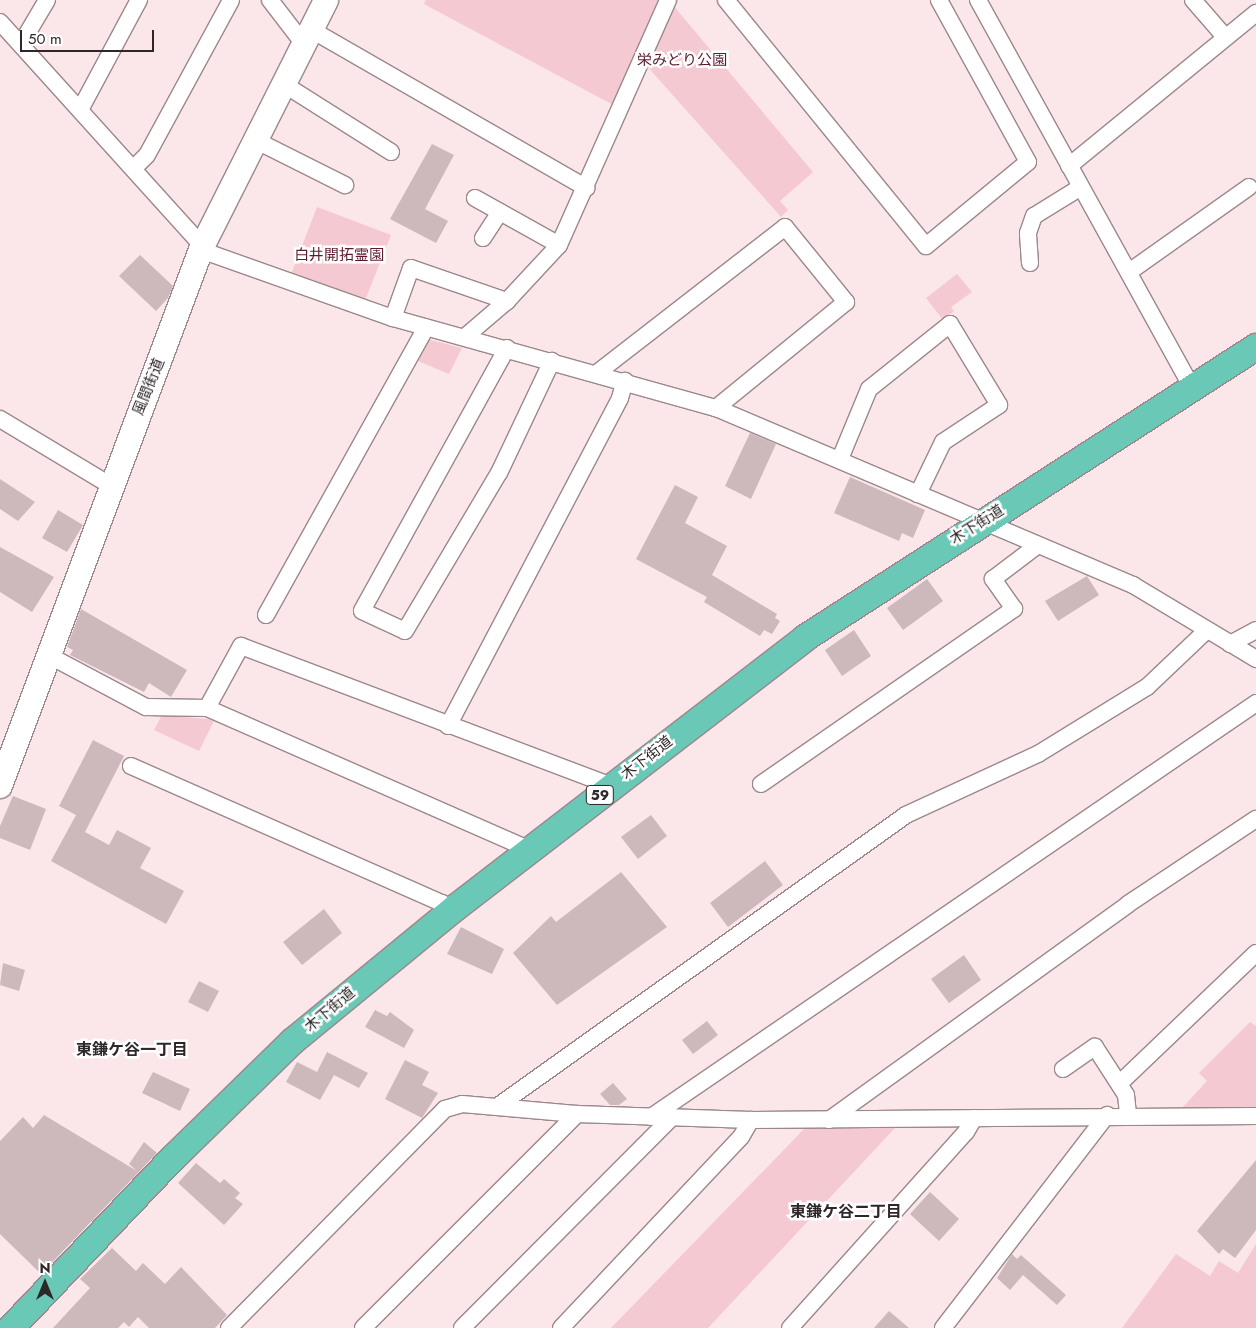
<!DOCTYPE html>
<meta charset="utf-8">
<style>
body{margin:0}
#map{position:relative;width:1256px;height:1328px;overflow:hidden;background:#fbe6ea;font-family:Jost,"Noto Sans JP",sans-serif}
div>[style]{position:absolute}
.green>*{inset:0;background:#f5c9d1}
.building>*{inset:0;background:#cdb9bc}
.roads{filter:drop-shadow(1px 0 #9b888b) drop-shadow(-1px 0 #9b888b) drop-shadow(0 1px #9b888b) drop-shadow(0 -1px #9b888b)}
.street>*{height:16px;margin:-8px;padding:0 8px;transform-origin:8px;border-radius:8px;background:#fff}
.secondary>*{height:24px;margin:-12px;padding:0 12px;transform-origin:12px;border-radius:12px;background:#fff}
.primary>*{height:26px;margin:-13px;padding:0 13px;transform-origin:13px;border-radius:13px;background:#6ac8b7}
span{translate:-50% -50%;white-space:nowrap;text-align:center;line-height:1.15;-webkit-text-stroke:5px #fff;paint-order:stroke}
.shield-label span{padding:1px 4px;background:#fff;border:1px solid;border-radius:4px;-webkit-text-stroke-width:0}
.shield-label{font-size:14px;color:#2e2628;font-weight:700}
.park-label{font-size:15px;color:#5c1b2e}
.street-label{font-size:15px;color:#2e2628}
.neighbourhood-label{font-size:16px;color:#2e2628;font-weight:700}
.north{position:absolute;left:20px;top:1258px;width:50px;height:50px;-webkit-text-stroke:4px #fff;paint-order:stroke;rotate:0deg;font-size:14px;font-weight:700;line-height:20px;text-align:center;color:#2e2628}
.north::after{content:'';display:block;margin:auto;width:18px;height:22px;background:#2e2628;clip-path:polygon(50% 0,100% 100%,50% 72%,0 100%)}
.scale{position:absolute;left:20px;top:30px;width:134px;height:22px;box-sizing:border-box;border:2px solid #2e2628;border-top:0;padding-left:6px;font-size:15px;line-height:18px;white-space:nowrap;color:#2e2628;-webkit-text-stroke:4px #fff;paint-order:stroke}
</style>
<div id="map">
<div class="green">
<i style="clip-path:polygon(426px 0,661px 0,617px 107px,424px 4px)"></i>
<i style="clip-path:polygon(672px 4px,813px 172px,780px 201px,788px 210px,781px 217px,646px 65px)"></i>
<i style="clip-path:polygon(317px 207px,391px 235px,364px 303px,289px 280px)"></i>
<i style="clip-path:polygon(957px 274px,972px 292px,951px 307px,954px 311px,943px 320px,926px 298px)"></i>
<i style="clip-path:polygon(427px 339px,462px 348px,449px 374px,418px 361px)"></i>
<i style="clip-path:polygon(162px 715px,208px 719px,214px 721px,199px 751px,154px 730px)"></i>
<i style="clip-path:polygon(1250px 1022px,1256px 1026px,1256px 1108px,1181px 1109px,1207px 1081px,1199px 1073px)"></i>
<i style="clip-path:polygon(807px 1126px,895px 1128px,708px 1328px,611px 1328px)"></i>
<i style="clip-path:polygon(1256px 1244px,1256px 1328px,1122px 1328px,1176px 1254px,1210px 1276px,1219px 1261px,1238px 1273px)"></i>
</div>
<div class="building">
<i style="clip-path:polygon(432px 144px,454px 155px,425px 209px,448px 221px,436px 243px,390px 219px)"></i>
<i style="clip-path:polygon(140px 255px,173px 286px,168px 298px,156px 311px,119px 276px)"></i>
<i style="clip-path:polygon(750px 433px,776px 444px,751px 499px,725px 486px)"></i>
<i style="clip-path:polygon(850px 477px,925px 510px,913px 538px,902px 533px,899px 541px,834px 513px)"></i>
<i style="clip-path:polygon(0 479px,35px 502px,18px 521px,0 509px)"></i>
<i style="clip-path:polygon(675px 485px,698px 497px,685px 523px,727px 546px,712px 575px,777px 614px,775px 618px,780px 621px,772px 634px,764px 630px,760px 636px,704px 602px,707px 597px,636px 559px)"></i>
<i style="clip-path:polygon(58px 510px,83px 525px,67px 552px,42px 538px)"></i>
<i style="clip-path:polygon(0 547px,54px 577px,32px 612px,0 592px)"></i>
<i style="clip-path:polygon(1087px 576px,1099px 595px,1058px 621px,1045px 601px)"></i>
<i style="clip-path:polygon(927px 579px,943px 601px,903px 630px,887px 608px)"></i>
<i style="clip-path:polygon(81px 609px,187px 670px,171px 697px,149px 683px,144px 692px,70px 655px,73px 650px,67px 647px)"></i>
<i style="clip-path:polygon(854px 630px,871px 656px,842px 676px,825px 650px)"></i>
<i style="clip-path:polygon(93px 740px,124px 756px,85px 832px,109px 845px,117px 830px,151px 848px,140px 868px,184px 891px,166px 924px,51px 861px,76px 815px,59px 806px)"></i>
<i style="clip-path:polygon(13px 796px,46px 809px,30px 850px,0 838px,0 826px)"></i>
<i style="clip-path:polygon(651px 815px,667px 836px,638px 859px,621px 837px)"></i>
<i style="clip-path:polygon(765px 861px,783px 885px,728px 927px,710px 903px)"></i>
<i style="clip-path:polygon(621px 872px,667px 927px,557px 1005px,513px 953px,551px 916px,556px 922px)"></i>
<i style="clip-path:polygon(324px 909px,342px 933px,302px 965px,283px 942px)"></i>
<i style="clip-path:polygon(461px 927px,504px 949px,492px 974px,447px 954px)"></i>
<i style="clip-path:polygon(964px 955px,981px 980px,949px 1003px,931px 979px)"></i>
<i style="clip-path:polygon(3px 963px,25px 970px,19px 991px,0 985px)"></i>
<i style="clip-path:polygon(199px 981px,219px 991px,208px 1012px,188px 1002px)"></i>
<i style="clip-path:polygon(375px 1010px,387px 1016px,390px 1012px,414px 1030px,404px 1048px,365px 1027px)"></i>
<i style="clip-path:polygon(707px 1021px,718px 1035px,693px 1054px,682px 1040px)"></i>
<i style="clip-path:polygon(327px 1052px,368px 1073px,359px 1088px,334px 1075px,320px 1100px,286px 1082px,297px 1062px,317px 1072px)"></i>
<i style="clip-path:polygon(405px 1060px,429px 1072px,422px 1085px,438px 1093px,422px 1118px,385px 1099px)"></i>
<i style="clip-path:polygon(153px 1072px,190px 1089px,180px 1111px,142px 1093px)"></i>
<i style="clip-path:polygon(613px 1083px,627px 1099px,619px 1105px,610px 1105px,600px 1094px)"></i>
<i style="clip-path:polygon(44px 1115px,137px 1171px,129px 1164px,144px 1142px,157px 1153px,41px 1274px,0 1234px,0 1141px,23px 1117px,33px 1128px)"></i>
<i style="clip-path:polygon(1256px 1160px,1256px 1230px,1235px 1258px,1223px 1249px,1219px 1254px,1197px 1231px)"></i>
<i style="clip-path:polygon(196px 1163px,220px 1183px,224px 1179px,240px 1193px,235px 1198px,243px 1204px,224px 1225px,178px 1183px)"></i>
<i style="clip-path:polygon(930px 1192px,959px 1219px,939px 1241px,910px 1214px)"></i>
<i style="clip-path:polygon(112px 1248px,136px 1271px,143px 1263px,165px 1284px,181px 1267px,227px 1315px,215px 1328px,149px 1328px,138px 1317px,129px 1327px,124px 1322px,118px 1328px,53px 1328px,90px 1288px,80px 1279px)"></i>
<i style="clip-path:polygon(1012px 1254px,1017px 1259px,1021px 1255px,1066px 1295px,1057px 1305px,1023px 1275px,1010px 1290px,997px 1278px)"></i>
<i style="clip-path:polygon(889px 1311px,909px 1328px,874px 1328px)"></i>
</div>
<div class="roads">
<div class="street">
<i style="left:270px;top:0;width:54px;rotate:52.5deg"></i>
<i style="left:726px;top:0;width:317px;rotate:50.9deg"></i>
<i style="left:926px;top:246px;width:132px;rotate:-39.5deg"></i>
<i style="left:1028px;top:162px;width:185px;rotate:-118.8deg"></i>
<i style="left:978px;top:0;width:442px;rotate:61.1deg"></i>
<i style="left:1193px;top:0;width:49px;rotate:49.1deg"></i>
<i style="left:0;top:22px;width:312px;rotate:47.9deg"></i>
<i style="left:209px;top:253px;width:195px;rotate:19.5deg"></i>
<i style="left:393px;top:318px;width:335px;rotate:15.6deg"></i>
<i style="left:716px;top:408px;width:453px;rotate:23deg"></i>
<i style="left:1133px;top:585px;width:144px;rotate:31deg"></i>
<i style="left:310px;top:29px;width:319px;rotate:29.9deg"></i>
<i style="left:21px;top:44px;width:51px;rotate:-59.4deg"></i>
<i style="left:282px;top:83px;width:129px;rotate:32.3deg"></i>
<i style="left:81px;top:108px;width:123px;rotate:-61.8deg"></i>
<i style="left:255px;top:140px;width:101px;rotate:26.6deg"></i>
<i style="left:1069px;top:166px;width:242px;rotate:-39.3deg"></i>
<i style="left:134px;top:168px;width:18px;rotate:-45deg"></i>
<i style="left:147px;top:155px;width:176px;rotate:-61.5deg"></i>
<i style="left:475px;top:198px;width:96px;rotate:29.2deg"></i>
<i style="left:483px;top:238px;width:31px;rotate:-57deg"></i>
<i style="left:1030px;top:263px;width:30px;rotate:-94deg"></i>
<i style="left:1028px;top:233px;width:18px;rotate:-71deg"></i>
<i style="left:1034px;top:216px;width:55px;rotate:-31.7deg"></i>
<i style="left:1129px;top:272px;width:147px;rotate:-35.3deg"></i>
<i style="left:393px;top:318px;width:53px;rotate:-70.2deg"></i>
<i style="left:411px;top:268px;width:102px;rotate:19deg"></i>
<i style="left:466px;top:336px;width:54px;rotate:-40.5deg"></i>
<i style="left:507px;top:301px;width:76px;rotate:-47.1deg"></i>
<i style="left:559px;top:245px;width:268px;rotate:-66deg"></i>
<i style="left:507px;top:348px;width:300px;rotate:118.9deg"></i>
<i style="left:362px;top:611px;width:47px;rotate:24.9deg"></i>
<i style="left:405px;top:631px;width:184px;rotate:-59.3deg"></i>
<i style="left:499px;top:473px;width:124px;rotate:-64.7deg"></i>
<i style="left:597px;top:373px;width:238px;rotate:-37.8deg"></i>
<i style="left:785px;top:227px;width:97px;rotate:50.9deg"></i>
<i style="left:846px;top:302px;width:168px;rotate:140.8deg"></i>
<i style="left:0;top:419px;width:128px;rotate:31deg"></i>
<i style="left:840px;top:459px;width:76px;rotate:-67.5deg"></i>
<i style="left:869px;top:389px;width:104px;rotate:-38.7deg"></i>
<i style="left:950px;top:324px;width:95px;rotate:58.8deg"></i>
<i style="left:999px;top:405px;width:67px;rotate:146.5deg"></i>
<i style="left:943px;top:442px;width:58px;rotate:115.7deg"></i>
<i style="left:266px;top:615px;width:329px;rotate:-60.9deg"></i>
<i style="left:1230px;top:644px;width:30px;rotate:-28deg"></i>
<i style="left:48px;top:655px;width:111px;rotate:28deg"></i>
<i style="left:146px;top:707px;width:61px;rotate:0.9deg"></i>
<i style="left:207px;top:708px;width:354px;rotate:23.7deg"></i>
<i style="left:207px;top:708px;width:71px;rotate:-61.3deg"></i>
<i style="left:241px;top:646px;width:397px;rotate:20.7deg"></i>
<i style="left:448px;top:726px;width:370px;rotate:-62.3deg"></i>
<i style="left:620px;top:398px;width:18px;rotate:-74deg"></i>
<i style="left:131px;top:766px;width:340px;rotate:23.8deg"></i>
<i style="left:442px;top:903px;width:13px;rotate:61deg"></i>
<i style="left:761px;top:784px;width:308px;rotate:-34.7deg"></i>
<i style="left:1014px;top:609px;width:37px;rotate:-125deg"></i>
<i style="left:993px;top:579px;width:56px;rotate:-37.1deg"></i>
<i style="left:1063px;top:1069px;width:39px;rotate:-35deg"></i>
<i style="left:1095px;top:1047px;width:57px;rotate:57.1deg"></i>
<i style="left:1126px;top:1095px;width:20px;rotate:84deg"></i>
<i style="left:1120px;top:1083px;width:188px;rotate:-43.7deg"></i>
<i style="left:498px;top:1106px;width:501px;rotate:-35.5deg"></i>
<i style="left:906px;top:815px;width:145px;rotate:-24.8deg"></i>
<i style="left:1038px;top:754px;width:128px;rotate:-31.6deg"></i>
<i style="left:1147px;top:687px;width:81px;rotate:-43.5deg"></i>
<i style="left:651px;top:1117px;width:733px;rotate:-34.38deg"></i>
<i style="left:829px;top:1120px;width:369px;rotate:-35.8deg"></i>
<i style="left:1128px;top:904px;width:154px;rotate:-33.6deg"></i>
<i style="left:229px;top:1328px;width:308px;rotate:-45.4deg"></i>
<i style="left:445px;top:1109px;width:18px;rotate:-16deg"></i>
<i style="left:462px;top:1104px;width:115px;rotate:5deg"></i>
<i style="left:577px;top:1114px;width:174px;rotate:2deg"></i>
<i style="left:751px;top:1120px;width:505px;rotate:-0.45deg"></i>
<i style="left:363px;top:1328px;width:303px;rotate:-45deg"></i>
<i style="left:462px;top:1328px;width:298px;rotate:-45.1deg"></i>
<i style="left:561px;top:1328px;width:262px;rotate:-46.7deg"></i>
<i style="left:741px;top:1137px;width:20px;rotate:-60deg"></i>
<i style="left:790px;top:1328px;width:263px;rotate:-48.1deg"></i>
<i style="left:966px;top:1132px;width:16px;rotate:-60deg"></i>
<i style="left:943px;top:1328px;width:269px;rotate:-52.4deg"></i>
</div>
<div class="secondary">
<i style="left:0;top:786px;width:576px;rotate:-69.46deg"></i>
<i style="left:202px;top:247px;width:276px;rotate:-63.3deg"></i>
</div>
<div class="primary">
<i style="left:11px;top:1328px;width:236px;rotate:-46.4deg"></i>
<i style="left:174px;top:1157px;width:166px;rotate:-44.3deg"></i>
<i style="left:293px;top:1041px;width:210px;rotate:-39.4deg"></i>
<i style="left:455px;top:908px;width:442px;rotate:-37.6deg"></i>
<i style="left:805px;top:638px;width:537px;rotate:-32.83deg"></i>
</div>
</div>
<div class="shield-label">
<span style="left:600px;top:795px">59</span>
</div>
<div class="park-label">
<span style="left:682px;top:61px">栄みどり公園</span>
<span style="left:339px;top:256px">白井開拓霊園</span>
</div>
<div class="street-label">
<span style="left:149px;top:387px;rotate:-68deg">風間街道</span>
<span style="left:977px;top:525px;rotate:-32deg">木下街道</span>
<span style="left:647px;top:758px;rotate:-38deg">木下街道</span>
<span style="left:330px;top:1010px;rotate:-40deg">木下街道</span>
</div>
<div class="neighbourhood-label">
<span style="left:132px;top:1050px">東鎌ケ谷一丁目</span>
<span style="left:846px;top:1212px">東鎌ケ谷二丁目</span>
</div>
<div class="north">N</div>
<div class="scale">50 m</div>
</div>
